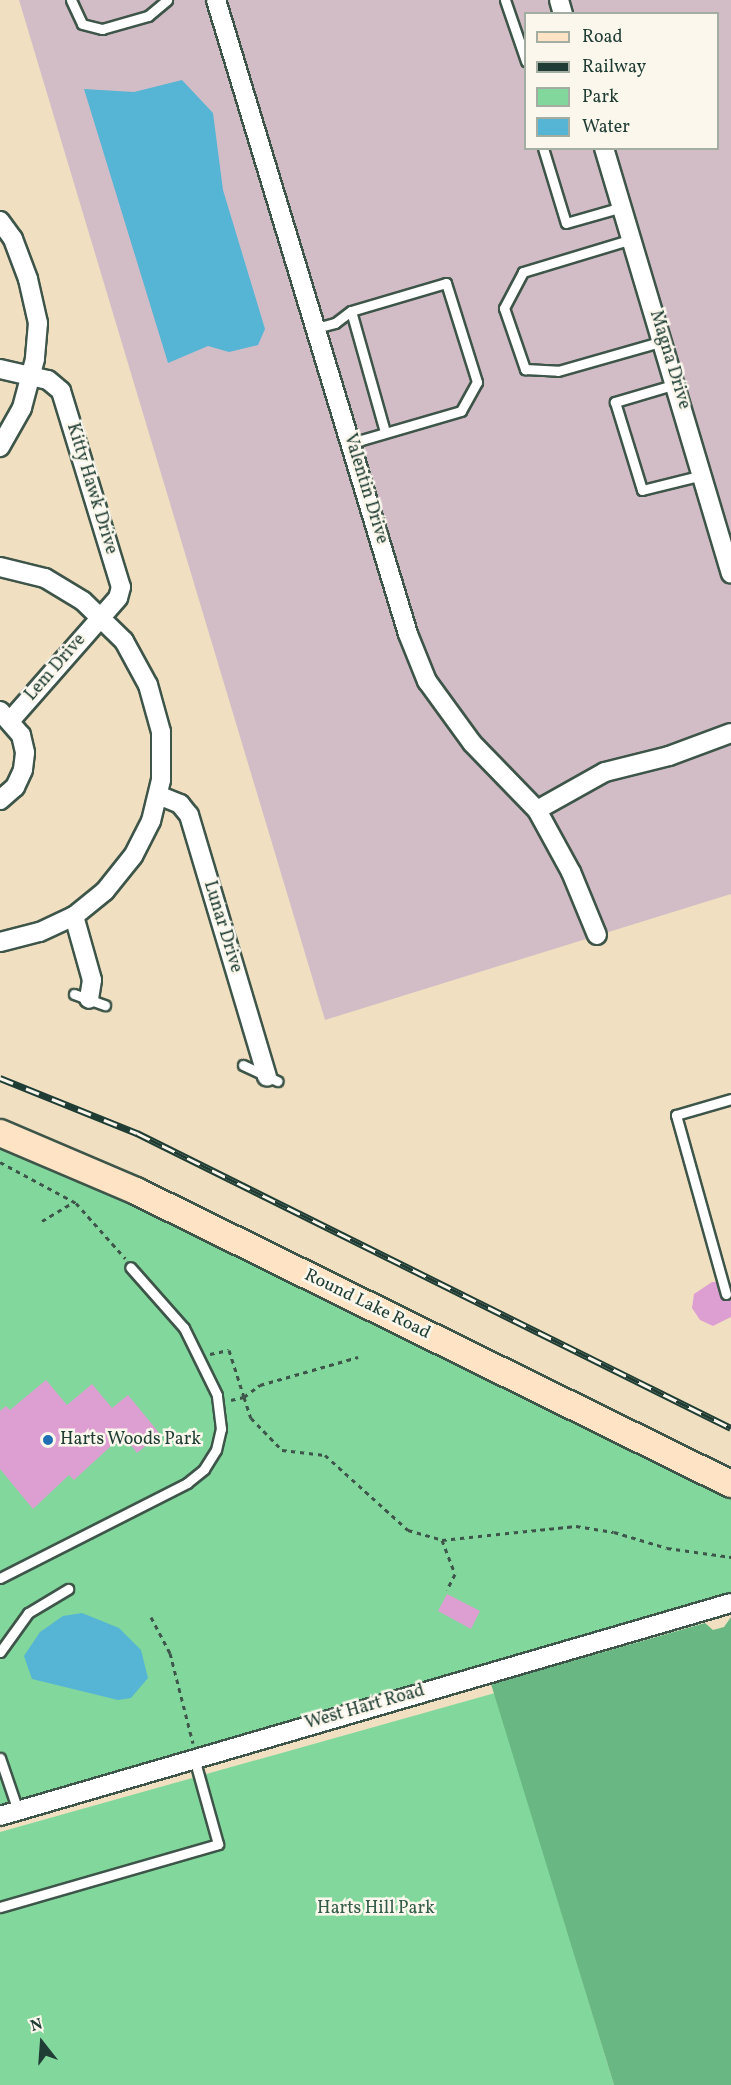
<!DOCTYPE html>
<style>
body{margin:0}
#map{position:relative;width:731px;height:2085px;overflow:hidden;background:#f0e0c1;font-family:Vollkorn,serif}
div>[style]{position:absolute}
.industrial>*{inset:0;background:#d2bdc7}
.green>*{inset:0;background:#82d89c}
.forest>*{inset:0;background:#69b884}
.water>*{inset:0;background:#56b4d4}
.building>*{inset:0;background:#dd9ed2}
.path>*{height:3px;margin-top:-1.5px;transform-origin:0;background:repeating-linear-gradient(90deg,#3e5549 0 4.5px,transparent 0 9px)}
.roads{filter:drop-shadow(2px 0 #3e5549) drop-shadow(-2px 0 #3e5549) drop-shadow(0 2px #3e5549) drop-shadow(0 -2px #3e5549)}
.lane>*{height:9px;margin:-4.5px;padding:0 4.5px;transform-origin:4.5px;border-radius:4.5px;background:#fff}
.street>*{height:18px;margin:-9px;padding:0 9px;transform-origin:9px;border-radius:9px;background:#fff}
.secondary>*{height:26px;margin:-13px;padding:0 13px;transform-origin:13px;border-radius:13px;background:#fee4c5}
.rail>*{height:7px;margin-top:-3.5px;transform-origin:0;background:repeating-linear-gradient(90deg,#fbf7ec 0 14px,#1f3d34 0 28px);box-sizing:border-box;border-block:2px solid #1f3d34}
.dots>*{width:16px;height:16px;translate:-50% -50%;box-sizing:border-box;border:3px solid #fbf7ec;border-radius:50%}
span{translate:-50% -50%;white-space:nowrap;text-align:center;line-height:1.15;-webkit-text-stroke:5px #fbf7ec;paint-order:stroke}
.street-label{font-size:18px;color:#1f3d34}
.poi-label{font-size:18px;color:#1f3d34}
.left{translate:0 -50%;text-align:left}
.park-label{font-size:18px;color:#335c49}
.legend{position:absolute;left:524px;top:12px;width:195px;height:138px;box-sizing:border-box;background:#fbf7ec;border:2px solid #a3ada2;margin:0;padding:8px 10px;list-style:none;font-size:18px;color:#1f3d34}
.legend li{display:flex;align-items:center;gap:12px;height:30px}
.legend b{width:30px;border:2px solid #a3ada2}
.north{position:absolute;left:12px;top:2013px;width:60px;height:60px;-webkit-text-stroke:4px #fbf7ec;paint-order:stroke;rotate:343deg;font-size:16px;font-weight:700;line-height:24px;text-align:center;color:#1f3d34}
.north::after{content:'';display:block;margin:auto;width:21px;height:27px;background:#1f3d34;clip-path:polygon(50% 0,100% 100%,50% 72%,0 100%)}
</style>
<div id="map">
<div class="industrial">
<i style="clip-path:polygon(evenodd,19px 0,731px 0,731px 894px,325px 1020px,19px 0,526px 14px,718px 14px,718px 148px,526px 148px,526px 14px)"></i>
</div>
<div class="green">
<i style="clip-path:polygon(0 1140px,731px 1486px,731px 1605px,0 1814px)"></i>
<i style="clip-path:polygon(495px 1693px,614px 2085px,0 2085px,0 1832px)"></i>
</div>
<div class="forest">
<i style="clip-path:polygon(731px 1617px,731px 2085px,614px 2085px,491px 1684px,705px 1623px,713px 1630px,724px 1627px)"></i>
</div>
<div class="water">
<i style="clip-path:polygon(182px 80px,213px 113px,223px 190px,265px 329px,258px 345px,229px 352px,208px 346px,168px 363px,84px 89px,134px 92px)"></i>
<i style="clip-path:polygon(82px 1613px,119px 1628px,141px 1650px,148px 1678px,131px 1698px,118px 1700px,32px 1679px,24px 1656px,40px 1632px,63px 1616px)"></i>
</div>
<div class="building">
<i style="clip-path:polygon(712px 1282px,716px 1282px,722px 1299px,731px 1298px,731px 1317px,713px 1326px,700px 1320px,692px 1308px,694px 1294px)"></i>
<i style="clip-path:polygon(46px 1380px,67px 1405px,92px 1384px,112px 1408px,128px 1395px,160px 1434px,137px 1453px,123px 1435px,74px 1480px,69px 1475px,33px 1509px,0 1469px,0 1411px,6px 1406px,10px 1410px)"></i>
<i style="clip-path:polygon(447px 1594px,480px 1611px,471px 1629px,438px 1611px)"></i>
</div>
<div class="path">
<i style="left:0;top:1162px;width:86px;rotate:28.3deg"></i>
<i style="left:76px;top:1203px;width:74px;rotate:48.3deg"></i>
<i style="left:42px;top:1221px;width:37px;rotate:-31deg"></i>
<i style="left:210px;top:1354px;width:19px;rotate:-12deg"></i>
<i style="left:229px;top:1350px;width:49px;rotate:72.3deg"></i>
<i style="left:244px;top:1397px;width:20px;rotate:-37deg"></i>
<i style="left:260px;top:1385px;width:102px;rotate:-15.9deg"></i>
<i style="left:231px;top:1400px;width:13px;rotate:-13deg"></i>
<i style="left:244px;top:1397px;width:22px;rotate:72deg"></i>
<i style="left:251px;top:1418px;width:45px;rotate:45.9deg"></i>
<i style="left:282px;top:1450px;width:43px;rotate:6.6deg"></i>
<i style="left:325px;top:1455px;width:112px;rotate:42.1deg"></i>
<i style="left:408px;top:1530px;width:35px;rotate:16deg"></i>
<i style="left:442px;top:1540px;width:135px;rotate:-6deg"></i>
<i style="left:576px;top:1526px;width:38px;rotate:9deg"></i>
<i style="left:614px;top:1532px;width:55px;rotate:16.8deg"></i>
<i style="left:667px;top:1548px;width:65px;rotate:8deg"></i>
<i style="left:442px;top:1540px;width:36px;rotate:69deg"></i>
<i style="left:455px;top:1574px;width:18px;rotate:117deg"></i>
<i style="left:151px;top:1617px;width:41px;rotate:62.2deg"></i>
<i style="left:170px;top:1653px;width:93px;rotate:75.7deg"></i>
</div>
<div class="roads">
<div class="lane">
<i style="left:71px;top:0;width:26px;rotate:65deg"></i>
<i style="left:82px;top:24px;width:21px;rotate:14deg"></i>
<i style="left:102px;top:29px;width:48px;rotate:-15.8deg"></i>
<i style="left:148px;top:16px;width:25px;rotate:-40deg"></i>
<i style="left:505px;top:0;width:65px;rotate:71deg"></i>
<i style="left:543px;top:148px;width:78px;rotate:73deg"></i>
<i style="left:566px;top:223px;width:58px;rotate:-15.9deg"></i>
<i style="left:632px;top:239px;width:114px;rotate:163.2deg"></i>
<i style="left:523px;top:272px;width:41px;rotate:117.8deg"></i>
<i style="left:504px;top:308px;width:65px;rotate:71deg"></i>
<i style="left:525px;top:369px;width:33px;rotate:3deg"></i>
<i style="left:558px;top:371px;width:109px;rotate:-15.9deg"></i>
<i style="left:351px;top:311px;width:126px;rotate:74.3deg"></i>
<i style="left:316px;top:328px;width:20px;rotate:-15deg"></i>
<i style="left:335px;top:323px;width:20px;rotate:-37deg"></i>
<i style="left:351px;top:311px;width:99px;rotate:-16.4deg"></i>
<i style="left:446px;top:283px;width:104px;rotate:72.6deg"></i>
<i style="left:477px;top:382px;width:33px;rotate:119deg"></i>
<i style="left:461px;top:411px;width:115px;rotate:163.8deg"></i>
<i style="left:676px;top:384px;width:64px;rotate:163.6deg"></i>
<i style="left:615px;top:402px;width:92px;rotate:72.9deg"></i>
<i style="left:642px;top:490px;width:63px;rotate:-13.8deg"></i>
<i style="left:74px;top:994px;width:33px;rotate:20deg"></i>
<i style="left:243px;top:1065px;width:38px;rotate:25deg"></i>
<i style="left:726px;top:1294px;width:186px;rotate:-105.6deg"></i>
<i style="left:676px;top:1115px;width:57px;rotate:-16.2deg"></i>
<i style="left:0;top:1578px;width:210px;rotate:-26.9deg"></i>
<i style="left:187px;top:1483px;width:22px;rotate:-39deg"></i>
<i style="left:204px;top:1469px;width:22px;rotate:-58deg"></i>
<i style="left:216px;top:1450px;width:22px;rotate:-77deg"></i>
<i style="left:221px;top:1429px;width:34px;rotate:-97deg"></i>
<i style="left:217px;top:1395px;width:75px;rotate:-116.2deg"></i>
<i style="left:184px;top:1328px;width:81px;rotate:-131.5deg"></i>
<i style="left:0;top:1652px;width:48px;rotate:-54.3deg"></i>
<i style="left:28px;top:1613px;width:47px;rotate:-31deg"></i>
<i style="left:0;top:1758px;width:56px;rotate:71.2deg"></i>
<i style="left:0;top:1907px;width:227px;rotate:-16.1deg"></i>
<i style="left:218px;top:1844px;width:89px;rotate:-105.6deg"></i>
</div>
<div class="street">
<i style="left:216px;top:0;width:662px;rotate:73.15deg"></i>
<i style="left:408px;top:634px;width:51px;rotate:68deg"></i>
<i style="left:427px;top:681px;width:77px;rotate:54deg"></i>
<i style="left:472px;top:743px;width:93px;rotate:45.9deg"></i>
<i style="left:537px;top:810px;width:71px;rotate:61.3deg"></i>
<i style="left:571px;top:872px;width:68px;rotate:67.6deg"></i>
<i style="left:559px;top:0;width:15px;rotate:74deg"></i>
<i style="left:604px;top:148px;width:444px;rotate:73.4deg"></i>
<i style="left:0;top:221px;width:22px;rotate:54deg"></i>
<i style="left:13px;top:239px;width:43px;rotate:69.4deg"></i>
<i style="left:28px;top:279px;width:45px;rotate:77.2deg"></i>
<i style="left:38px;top:323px;width:36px;rotate:95deg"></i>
<i style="left:35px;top:359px;width:51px;rotate:104.9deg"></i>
<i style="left:22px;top:408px;width:45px;rotate:119.4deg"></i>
<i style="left:0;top:369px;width:49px;rotate:12.9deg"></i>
<i style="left:48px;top:380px;width:17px;rotate:40deg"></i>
<i style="left:61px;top:391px;width:205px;rotate:73deg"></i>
<i style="left:121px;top:587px;width:11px;rotate:105deg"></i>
<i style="left:118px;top:598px;width:162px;rotate:131.3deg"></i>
<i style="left:0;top:567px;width:46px;rotate:13.7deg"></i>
<i style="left:45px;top:578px;width:44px;rotate:31.2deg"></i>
<i style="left:83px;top:601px;width:57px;rotate:44.3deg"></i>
<i style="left:124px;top:641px;width:50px;rotate:61.4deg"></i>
<i style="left:148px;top:685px;width:49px;rotate:74.5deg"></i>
<i style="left:161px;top:732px;width:48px;rotate:90deg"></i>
<i style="left:161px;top:780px;width:42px;rotate:103.7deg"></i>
<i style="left:151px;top:821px;width:39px;rotate:117deg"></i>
<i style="left:133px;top:856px;width:45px;rotate:128.7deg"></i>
<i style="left:105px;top:891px;width:40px;rotate:141deg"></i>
<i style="left:74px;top:916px;width:38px;rotate:155deg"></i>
<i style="left:39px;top:932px;width:40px;rotate:165.6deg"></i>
<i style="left:0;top:711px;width:32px;rotate:49deg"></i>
<i style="left:21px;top:735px;width:18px;rotate:77deg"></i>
<i style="left:25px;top:753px;width:17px;rotate:97deg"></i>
<i style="left:23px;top:770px;width:19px;rotate:115deg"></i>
<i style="left:15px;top:787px;width:20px;rotate:139deg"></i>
<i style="left:158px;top:795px;width:24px;rotate:22deg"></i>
<i style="left:180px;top:804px;width:14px;rotate:51deg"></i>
<i style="left:189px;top:815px;width:273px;rotate:73.4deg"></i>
<i style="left:537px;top:810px;width:78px;rotate:-29.2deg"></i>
<i style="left:605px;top:772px;width:66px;rotate:-14deg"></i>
<i style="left:669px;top:756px;width:66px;rotate:-20.4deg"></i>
<i style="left:74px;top:916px;width:66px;rotate:74.3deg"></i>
<i style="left:92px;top:980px;width:19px;rotate:99deg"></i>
<i style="left:0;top:1816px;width:761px;rotate:-16.25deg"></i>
</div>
<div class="secondary">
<i style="left:0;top:1133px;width:148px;rotate:23.1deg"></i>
<i style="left:136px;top:1191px;width:663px;rotate:26.22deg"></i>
</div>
</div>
<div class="rail">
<i style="left:0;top:1078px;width:148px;rotate:21.9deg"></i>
<i style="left:137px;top:1133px;width:663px;rotate:26.41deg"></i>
</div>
<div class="dots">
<i style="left:48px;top:1440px;background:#1f6fb2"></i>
</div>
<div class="street-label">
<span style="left:669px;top:360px;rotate:73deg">Magna Drive</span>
<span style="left:91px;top:489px;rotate:73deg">Kitty Hawk Drive</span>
<span style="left:365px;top:489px;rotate:73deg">Valentin Drive</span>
<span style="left:56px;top:668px;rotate:-49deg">Lem Drive</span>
<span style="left:222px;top:927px;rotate:73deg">Lunar Drive</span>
<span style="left:367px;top:1305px;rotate:26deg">Round Lake Road</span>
<span style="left:365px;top:1708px;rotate:-16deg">West Hart Road</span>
</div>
<div class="poi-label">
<span class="left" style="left:60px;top:1440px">Harts Woods Park</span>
</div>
<div class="park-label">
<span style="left:376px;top:1909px">Harts Hill Park</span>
</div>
<ul class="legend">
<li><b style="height:8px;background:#fee4c5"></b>Road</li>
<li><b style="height:8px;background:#1f3d34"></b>Railway</li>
<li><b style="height:16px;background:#82d89c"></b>Park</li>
<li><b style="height:16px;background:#56b4d4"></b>Water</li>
</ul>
<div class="north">N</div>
</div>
